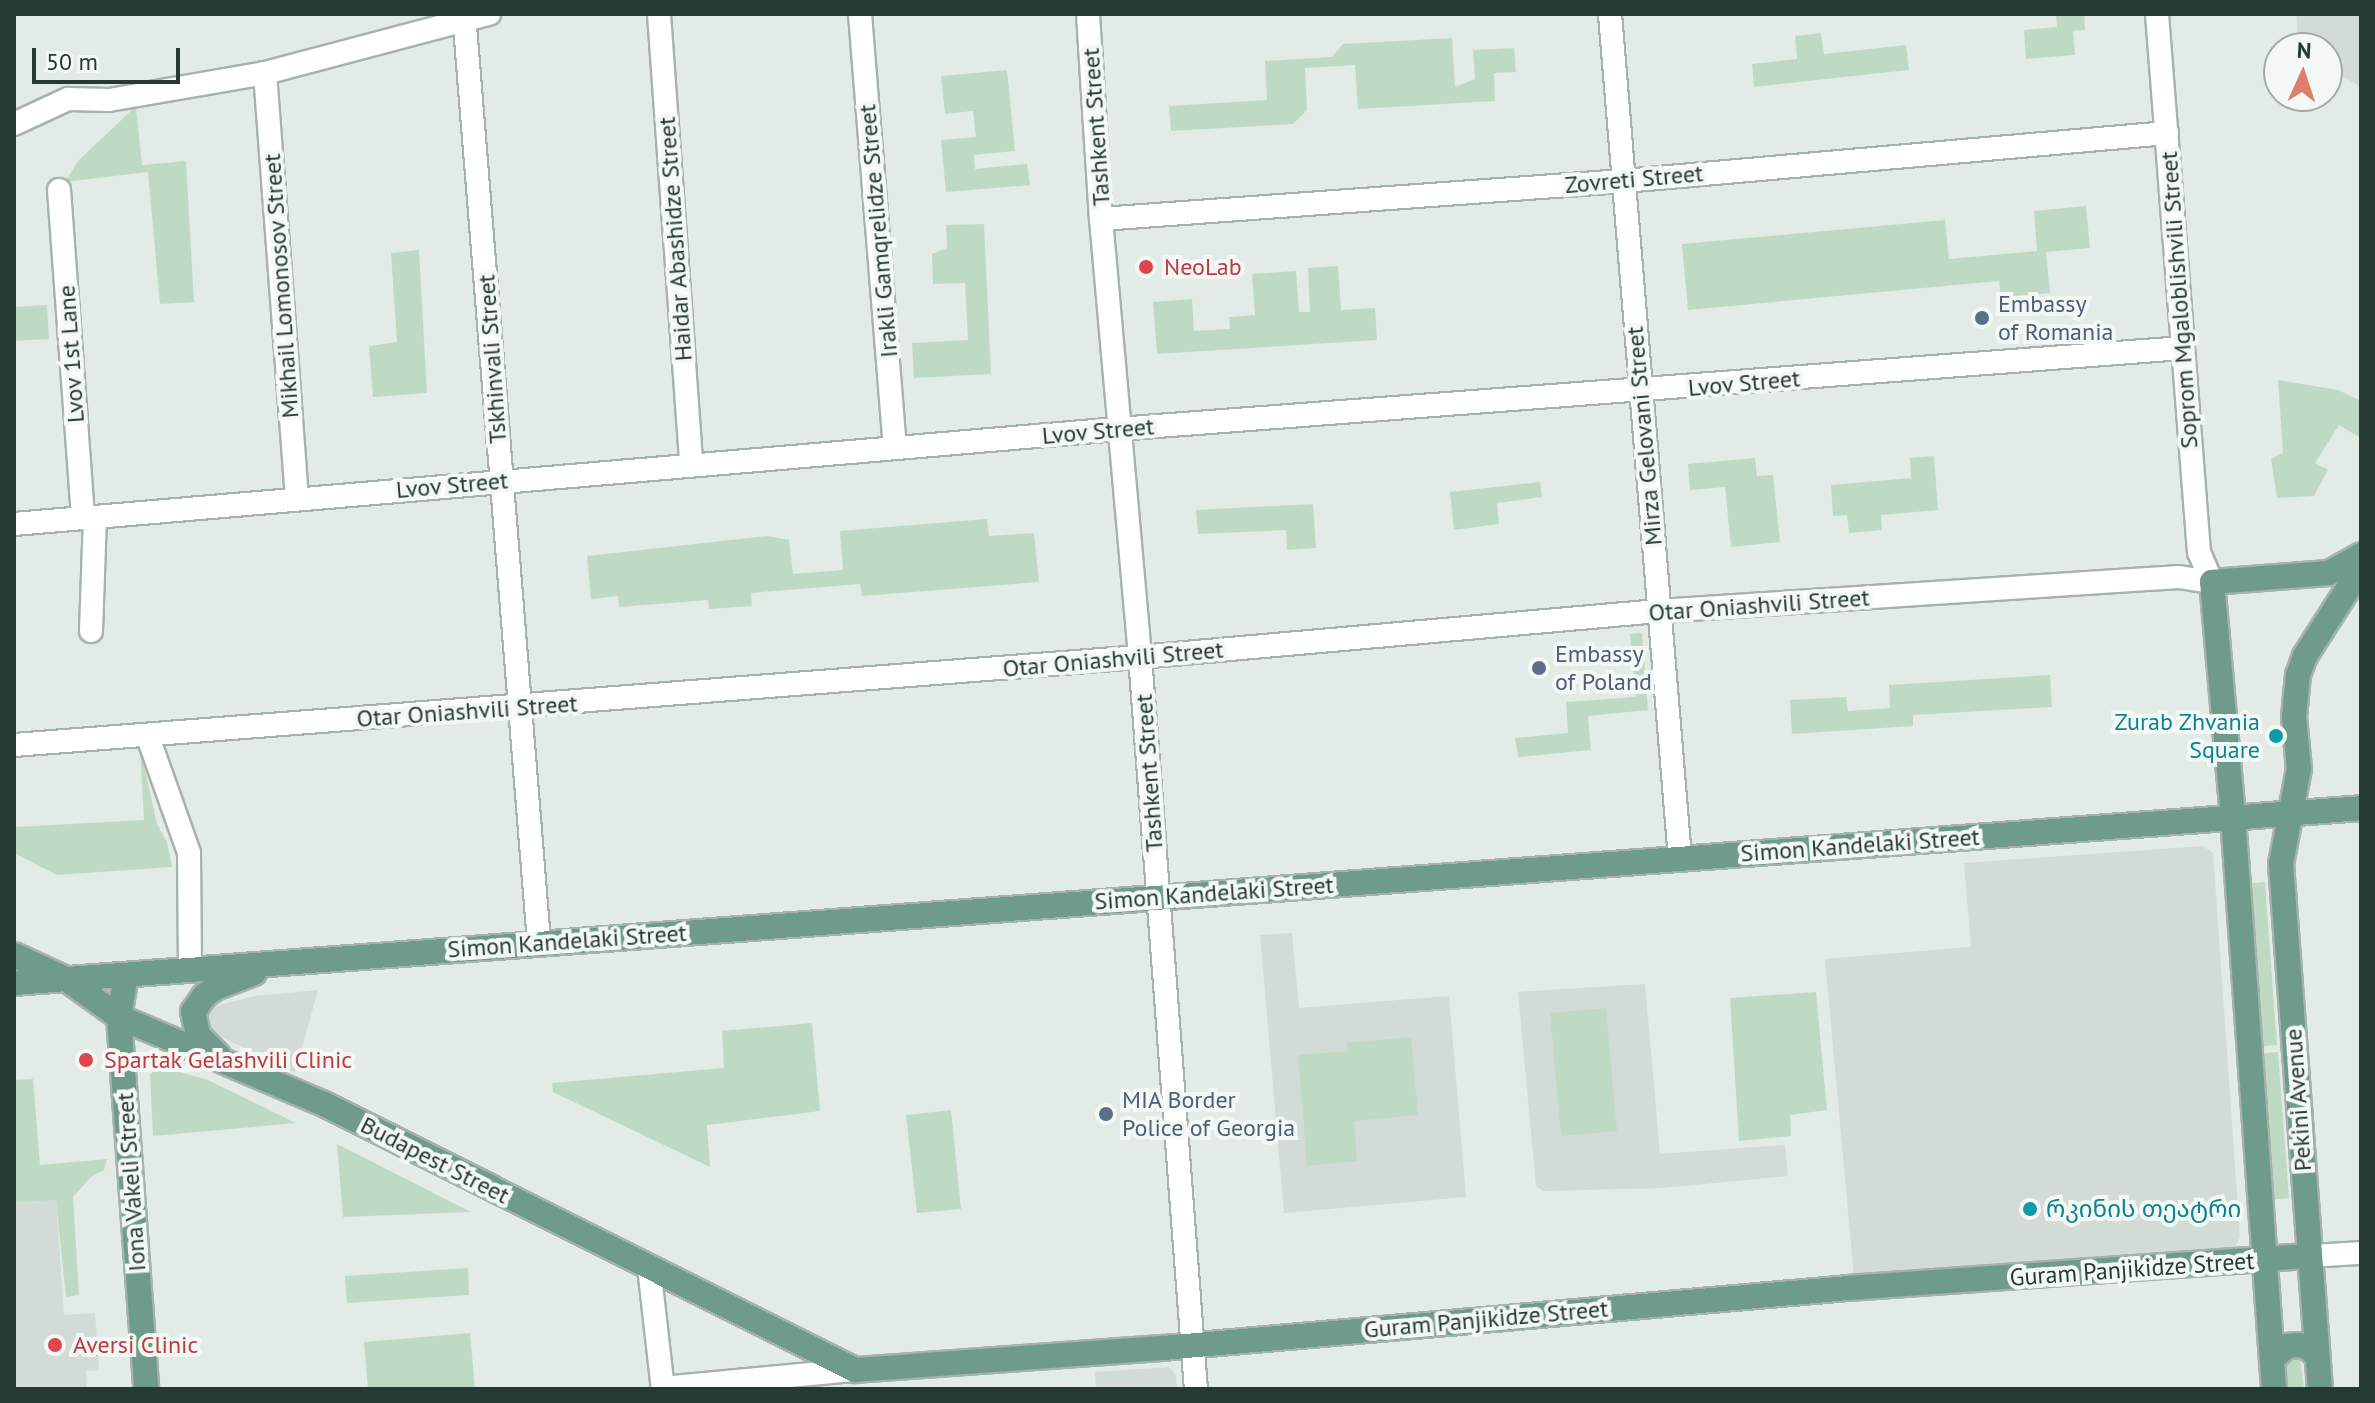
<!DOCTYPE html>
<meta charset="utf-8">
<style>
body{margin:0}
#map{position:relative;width:2375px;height:1403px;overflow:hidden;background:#e3ebe7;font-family:"PT Sans","Noto Sans Georgian",sans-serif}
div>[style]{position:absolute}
.built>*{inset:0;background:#d2dbd6}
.green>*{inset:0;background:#bfdac4}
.roads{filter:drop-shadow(2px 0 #a6b2ad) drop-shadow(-2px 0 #a6b2ad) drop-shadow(0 2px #a6b2ad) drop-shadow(0 -2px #a6b2ad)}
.minor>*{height:22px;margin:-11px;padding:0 11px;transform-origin:11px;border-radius:11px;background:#fff}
.major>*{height:24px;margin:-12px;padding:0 12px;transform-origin:12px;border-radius:12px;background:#6e9b8b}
.dots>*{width:22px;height:22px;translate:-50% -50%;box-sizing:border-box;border:4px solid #f4f8f5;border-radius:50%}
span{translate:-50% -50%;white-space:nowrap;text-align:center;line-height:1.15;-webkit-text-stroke:8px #f4f8f5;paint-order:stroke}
.street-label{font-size:24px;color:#253a33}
.health-label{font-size:24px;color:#be3a42}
.left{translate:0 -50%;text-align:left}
.service-label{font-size:24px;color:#4e5e75}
.culture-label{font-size:24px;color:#0d838f}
.right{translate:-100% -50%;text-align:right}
.frame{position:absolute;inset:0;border:16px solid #253a33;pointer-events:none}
.north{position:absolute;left:2263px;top:32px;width:80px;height:80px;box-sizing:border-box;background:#f4f8f5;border:2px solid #a1aca7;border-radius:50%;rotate:3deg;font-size:22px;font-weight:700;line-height:32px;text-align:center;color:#253a33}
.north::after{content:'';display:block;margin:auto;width:28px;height:36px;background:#e07e6c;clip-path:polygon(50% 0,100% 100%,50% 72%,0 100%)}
.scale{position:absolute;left:32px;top:48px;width:148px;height:36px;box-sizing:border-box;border:4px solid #253a33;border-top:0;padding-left:10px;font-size:24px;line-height:28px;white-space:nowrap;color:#253a33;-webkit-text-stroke:6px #f4f8f5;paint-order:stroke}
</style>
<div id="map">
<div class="built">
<i style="clip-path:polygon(2296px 14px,2361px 14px,2361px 87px,2327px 67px,2327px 48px,2299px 48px)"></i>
<i style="clip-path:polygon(2203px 846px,2213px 853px,2240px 1237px,2235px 1247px,1854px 1277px,1825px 959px,1971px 947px,1964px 863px)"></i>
<i style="clip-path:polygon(1292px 933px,1299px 1008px,1449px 996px,1466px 1197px,1284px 1213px,1260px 935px)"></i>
<i style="clip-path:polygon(1645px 984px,1660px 1154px,1785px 1145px,1788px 1176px,1663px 1188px,1543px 1191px,1536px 1186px,1518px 992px)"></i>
<i style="clip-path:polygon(318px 990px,295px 1073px,203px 1028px,207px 1008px,254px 996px)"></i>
<i style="clip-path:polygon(56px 1199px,64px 1315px,95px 1313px,99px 1370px,86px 1371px,87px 1389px,14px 1389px,14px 1202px)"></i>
<i style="clip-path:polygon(1169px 1367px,1176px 1376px,1177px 1389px,1096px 1389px,1095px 1372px)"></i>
</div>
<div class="green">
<i style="clip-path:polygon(2056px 14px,2084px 14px,2085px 30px,2073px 31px,2075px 55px,2026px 59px,2024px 30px,2057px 27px)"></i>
<i style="clip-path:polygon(1821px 33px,1824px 54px,1906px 45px,1909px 70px,1754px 87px,1752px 64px,1797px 59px,1795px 36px)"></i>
<i style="clip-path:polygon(1452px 38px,1455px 87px,1475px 79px,1473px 50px,1514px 48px,1516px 72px,1494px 73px,1495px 101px,1358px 109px,1355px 65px,1305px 68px,1307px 110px,1293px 124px,1171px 131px,1169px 106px,1267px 100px,1265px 61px,1332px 57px,1343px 44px)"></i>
<i style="clip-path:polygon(1007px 70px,1015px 151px,974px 155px,975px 169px,1027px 164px,1030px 185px,946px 192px,941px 140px,976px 137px,973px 111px,945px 114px,941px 76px)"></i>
<i style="clip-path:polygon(136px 106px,142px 165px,186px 161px,194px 302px,160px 304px,148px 172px,65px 182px,78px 161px)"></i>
<i style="clip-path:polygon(2086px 206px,2090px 248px,2046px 252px,2050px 293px,2001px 297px,1999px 281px,1688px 310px,1682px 244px,1945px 220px,1949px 259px,2037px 251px,2034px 211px)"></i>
<i style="clip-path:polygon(984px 224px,991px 374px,914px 378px,912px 343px,968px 340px,965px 283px,933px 284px,932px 254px,947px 248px,946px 225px)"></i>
<i style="clip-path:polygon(419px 250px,427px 393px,373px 397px,369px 346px,397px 342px,391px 253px)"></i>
<i style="clip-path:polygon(1338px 266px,1341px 310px,1375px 308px,1377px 340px,1157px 354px,1153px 302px,1192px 299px,1194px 331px,1230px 329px,1229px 317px,1255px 315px,1252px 274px,1296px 271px,1299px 312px,1310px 312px,1308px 268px)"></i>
<i style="clip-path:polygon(47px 305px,49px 339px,14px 341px,14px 307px)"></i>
<i style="clip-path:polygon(2278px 380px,2338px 390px,2361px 401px,2361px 438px,2339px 425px,2315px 463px,2328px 470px,2314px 496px,2277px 498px,2271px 459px,2283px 453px)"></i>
<i style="clip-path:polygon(1934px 456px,1938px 510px,1881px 515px,1882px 530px,1849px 533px,1847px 515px,1833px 516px,1831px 485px,1911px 478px,1910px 458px)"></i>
<i style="clip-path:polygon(1755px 458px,1757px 476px,1773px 475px,1780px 542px,1731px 547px,1725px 487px,1690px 490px,1688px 464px)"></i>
<i style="clip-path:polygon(1540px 482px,1542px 497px,1497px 503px,1499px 524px,1454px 530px,1450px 492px)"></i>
<i style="clip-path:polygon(1313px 504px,1316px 548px,1287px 550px,1286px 530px,1198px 534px,1196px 510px)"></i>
<i style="clip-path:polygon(987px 519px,989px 536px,1034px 533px,1039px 582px,862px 596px,860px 584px,751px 593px,752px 606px,709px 609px,708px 600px,619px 607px,618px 596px,591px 599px,587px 556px,767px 536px,789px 540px,793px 574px,843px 570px,840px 531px)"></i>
<i style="clip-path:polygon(1642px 633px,1648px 710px,1588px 716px,1591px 750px,1518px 757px,1515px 738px,1568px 733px,1566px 702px,1636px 697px,1630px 634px)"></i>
<i style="clip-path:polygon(2050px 675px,2052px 707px,1913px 715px,1913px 726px,1792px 734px,1790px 700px,1846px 697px,1848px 711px,1890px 708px,1889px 685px)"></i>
<i style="clip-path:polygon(140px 748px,157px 824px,167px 842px,172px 867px,57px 875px,14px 853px,14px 827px,144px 820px)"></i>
<i style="clip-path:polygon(2265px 882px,2277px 1045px,2257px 1047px,2244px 884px)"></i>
<i style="clip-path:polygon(1816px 992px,1827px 1110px,1790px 1115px,1791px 1136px,1739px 1141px,1730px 998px)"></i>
<i style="clip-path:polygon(1606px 1008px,1617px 1131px,1561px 1136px,1550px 1013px)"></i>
<i style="clip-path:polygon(812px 1023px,820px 1111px,707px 1125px,710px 1167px,553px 1092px,552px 1083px,724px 1068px,722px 1031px)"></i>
<i style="clip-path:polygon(1411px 1037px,1418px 1115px,1354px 1121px,1357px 1161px,1307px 1166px,1298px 1055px,1348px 1051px,1347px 1043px)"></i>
<i style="clip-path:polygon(2278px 1052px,2289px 1198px,2269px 1200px,2257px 1054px)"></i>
<i style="clip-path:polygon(168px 1062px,180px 1072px,208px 1080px,296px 1123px,153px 1136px,150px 1074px,160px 1064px)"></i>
<i style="clip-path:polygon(33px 1079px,40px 1165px,107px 1159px,104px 1170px,91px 1177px,73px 1197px,79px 1295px,66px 1297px,56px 1200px,14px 1202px,14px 1080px)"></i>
<i style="clip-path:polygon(951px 1110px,961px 1209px,917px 1213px,906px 1115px)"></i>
<i style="clip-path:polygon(337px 1144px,471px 1212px,343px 1217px)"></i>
<i style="clip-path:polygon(468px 1268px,469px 1295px,347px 1303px,345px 1276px)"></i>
<i style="clip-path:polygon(470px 1333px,475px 1389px,368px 1389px,364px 1342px)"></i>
<i style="clip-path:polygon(2300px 1358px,2304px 1389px,2283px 1389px,2282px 1359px)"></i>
</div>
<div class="roads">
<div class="minor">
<i style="left:464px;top:14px;width:932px;rotate:85.38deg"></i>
<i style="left:659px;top:14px;width:452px;rotate:85.9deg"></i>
<i style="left:860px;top:14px;width:435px;rotate:85.4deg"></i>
<i style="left:1088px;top:14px;width:205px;rotate:86.4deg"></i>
<i style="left:1101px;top:219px;width:440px;rotate:84.9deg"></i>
<i style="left:1140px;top:657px;width:734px;rotate:85.63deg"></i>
<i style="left:1610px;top:14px;width:847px;rotate:85.26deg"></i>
<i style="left:2157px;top:14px;width:540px;rotate:85.54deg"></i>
<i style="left:2199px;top:552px;width:33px;rotate:67deg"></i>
<i style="left:265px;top:73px;width:426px;rotate:85.7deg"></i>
<i style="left:14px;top:124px;width:60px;rotate:-24.8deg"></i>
<i style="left:68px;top:99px;width:41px;rotate:1.4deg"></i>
<i style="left:109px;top:100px;width:158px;rotate:-9.8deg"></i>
<i style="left:265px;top:73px;width:232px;rotate:-14.8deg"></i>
<i style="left:59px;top:190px;width:329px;rotate:85.8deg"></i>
<i style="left:1101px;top:219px;width:524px;rotate:-4.16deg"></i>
<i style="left:1624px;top:181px;width:545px;rotate:-5.05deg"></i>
<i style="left:14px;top:524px;width:1108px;rotate:-4.92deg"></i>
<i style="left:1118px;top:429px;width:1068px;rotate:-4.35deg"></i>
<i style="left:91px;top:631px;width:114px;rotate:-88deg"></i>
<i style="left:148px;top:737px;width:123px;rotate:70.5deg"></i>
<i style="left:189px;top:853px;width:115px;rotate:89.5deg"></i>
<i style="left:14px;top:745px;width:1129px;rotate:-4.47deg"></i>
<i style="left:1140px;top:657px;width:521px;rotate:-5.07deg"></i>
<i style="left:1659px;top:611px;width:521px;rotate:-3.74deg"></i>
<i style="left:2179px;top:577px;width:33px;rotate:9deg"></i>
<i style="left:2309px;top:1256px;width:52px;rotate:-3.3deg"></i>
<i style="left:649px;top:1267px;width:123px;rotate:83.5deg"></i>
<i style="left:663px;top:1388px;width:193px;rotate:-5.4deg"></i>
</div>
<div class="major">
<i style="left:14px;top:955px;width:57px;rotate:24.8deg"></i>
<i style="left:66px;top:979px;width:65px;rotate:35.6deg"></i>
<i style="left:119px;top:1017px;width:223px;rotate:23deg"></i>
<i style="left:324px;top:1104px;width:594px;rotate:26.61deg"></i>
<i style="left:855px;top:1370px;width:309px;rotate:-4.1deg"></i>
<i style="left:1163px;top:1348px;width:689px;rotate:-5deg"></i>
<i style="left:1849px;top:1288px;width:461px;rotate:-4deg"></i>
<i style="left:126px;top:975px;width:43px;rotate:99.5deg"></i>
<i style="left:119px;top:1017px;width:373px;rotate:85.8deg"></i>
<i style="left:14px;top:983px;width:2354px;rotate:-4.26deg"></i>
<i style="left:218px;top:1055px;width:28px;rotate:-135deg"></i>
<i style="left:198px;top:1035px;width:24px;rotate:-102deg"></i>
<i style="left:193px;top:1012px;width:19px;rotate:-55deg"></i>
<i style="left:204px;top:996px;width:14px;rotate:-36deg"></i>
<i style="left:215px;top:988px;width:42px;rotate:-21deg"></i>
<i style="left:2272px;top:1359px;width:20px;rotate:-41deg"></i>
<i style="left:2287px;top:1346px;width:11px;rotate:-5deg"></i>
<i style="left:2298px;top:1345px;width:11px;rotate:15deg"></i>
<i style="left:2309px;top:1348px;width:11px;rotate:45deg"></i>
<i style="left:2274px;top:1389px;width:573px;rotate:-94.1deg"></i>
<i style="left:2233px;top:817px;width:236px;rotate:-95.1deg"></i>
<i style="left:2212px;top:582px;width:117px;rotate:-4.4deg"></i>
<i style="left:2329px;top:573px;width:37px;rotate:-29deg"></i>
<i style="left:2320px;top:1389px;width:526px;rotate:-94.25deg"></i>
<i style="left:2281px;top:864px;width:97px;rotate:-79.3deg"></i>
<i style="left:2299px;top:769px;width:52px;rotate:-95.5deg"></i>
<i style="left:2294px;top:717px;width:42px;rotate:-84.6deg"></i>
<i style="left:2298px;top:675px;width:20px;rotate:-70deg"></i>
<i style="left:2305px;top:656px;width:89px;rotate:-57.4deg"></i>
<i style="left:2353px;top:581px;width:22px;rotate:-69deg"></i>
</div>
</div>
<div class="dots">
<i style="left:1146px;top:267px;background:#e0444e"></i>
<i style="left:1982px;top:318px;background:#5c6f8a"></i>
<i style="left:1539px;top:668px;background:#5c6f8a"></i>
<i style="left:2276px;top:736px;background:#0f9aa8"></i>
<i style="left:86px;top:1060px;background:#e0444e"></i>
<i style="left:1106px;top:1114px;background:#5c6f8a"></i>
<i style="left:2030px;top:1209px;background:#0f9aa8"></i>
<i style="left:55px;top:1345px;background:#e0444e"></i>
</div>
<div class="street-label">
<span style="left:1096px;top:127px;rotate:-94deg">Tashkent Street</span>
<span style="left:1634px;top:179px;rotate:-5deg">Zovreti Street</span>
<span style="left:878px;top:231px;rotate:-95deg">Irakli Gamqrelidze Street</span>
<span style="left:675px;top:239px;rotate:-94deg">Haidar Abashidze Street</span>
<span style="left:281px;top:286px;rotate:-94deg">Mikhail Lomonosov Street</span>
<span style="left:2179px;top:300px;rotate:-94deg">Soprom Mgaloblishvili Street</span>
<span style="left:71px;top:354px;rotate:-94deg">Lvov 1st Lane</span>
<span style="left:492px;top:359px;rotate:-94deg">Tskhinvali Street</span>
<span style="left:1744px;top:383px;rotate:-5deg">Lvov Street</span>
<span style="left:1098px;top:431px;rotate:-5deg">Lvov Street</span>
<span style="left:1644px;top:436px;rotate:-95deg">Mirza Gelovani Street</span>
<span style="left:452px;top:485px;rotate:-5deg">Lvov Street</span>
<span style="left:1759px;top:605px;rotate:-4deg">Otar Oniashvili Street</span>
<span style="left:1113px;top:659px;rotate:-5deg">Otar Oniashvili Street</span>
<span style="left:467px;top:711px;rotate:-4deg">Otar Oniashvili Street</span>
<span style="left:1149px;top:773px;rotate:-94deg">Tashkent Street</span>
<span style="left:1860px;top:845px;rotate:-4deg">Simon Kandelaki Street</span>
<span style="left:1214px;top:893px;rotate:-4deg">Simon Kandelaki Street</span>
<span style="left:567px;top:941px;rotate:-4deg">Simon Kandelaki Street</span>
<span style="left:2298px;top:1100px;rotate:-94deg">Pekini Avenue</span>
<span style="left:435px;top:1160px;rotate:27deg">Budapest Street</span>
<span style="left:131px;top:1182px;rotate:-94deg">Iona Vakeli Street</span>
<span style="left:2132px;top:1269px;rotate:-4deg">Guram Panjikidze Street</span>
<span style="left:1486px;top:1319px;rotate:-5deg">Guram Panjikidze Street</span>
</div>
<div class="health-label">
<span class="left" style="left:1164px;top:267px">NeoLab</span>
<span class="left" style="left:104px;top:1060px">Spartak Gelashvili Clinic</span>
<span class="left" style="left:73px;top:1345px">Aversi Clinic</span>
</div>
<div class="service-label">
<span class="left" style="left:1998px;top:318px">Embassy<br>of Romania</span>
<span class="left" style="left:1555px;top:668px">Embassy<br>of Poland</span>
<span class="left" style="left:1122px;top:1114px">MIA Border<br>Police of Georgia</span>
</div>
<div class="culture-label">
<span class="right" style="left:2260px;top:736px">Zurab Zhvania<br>Square</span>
<span class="left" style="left:2046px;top:1209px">რკინის თეატრი</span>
</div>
<div class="frame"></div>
<div class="north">N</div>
<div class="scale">50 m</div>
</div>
